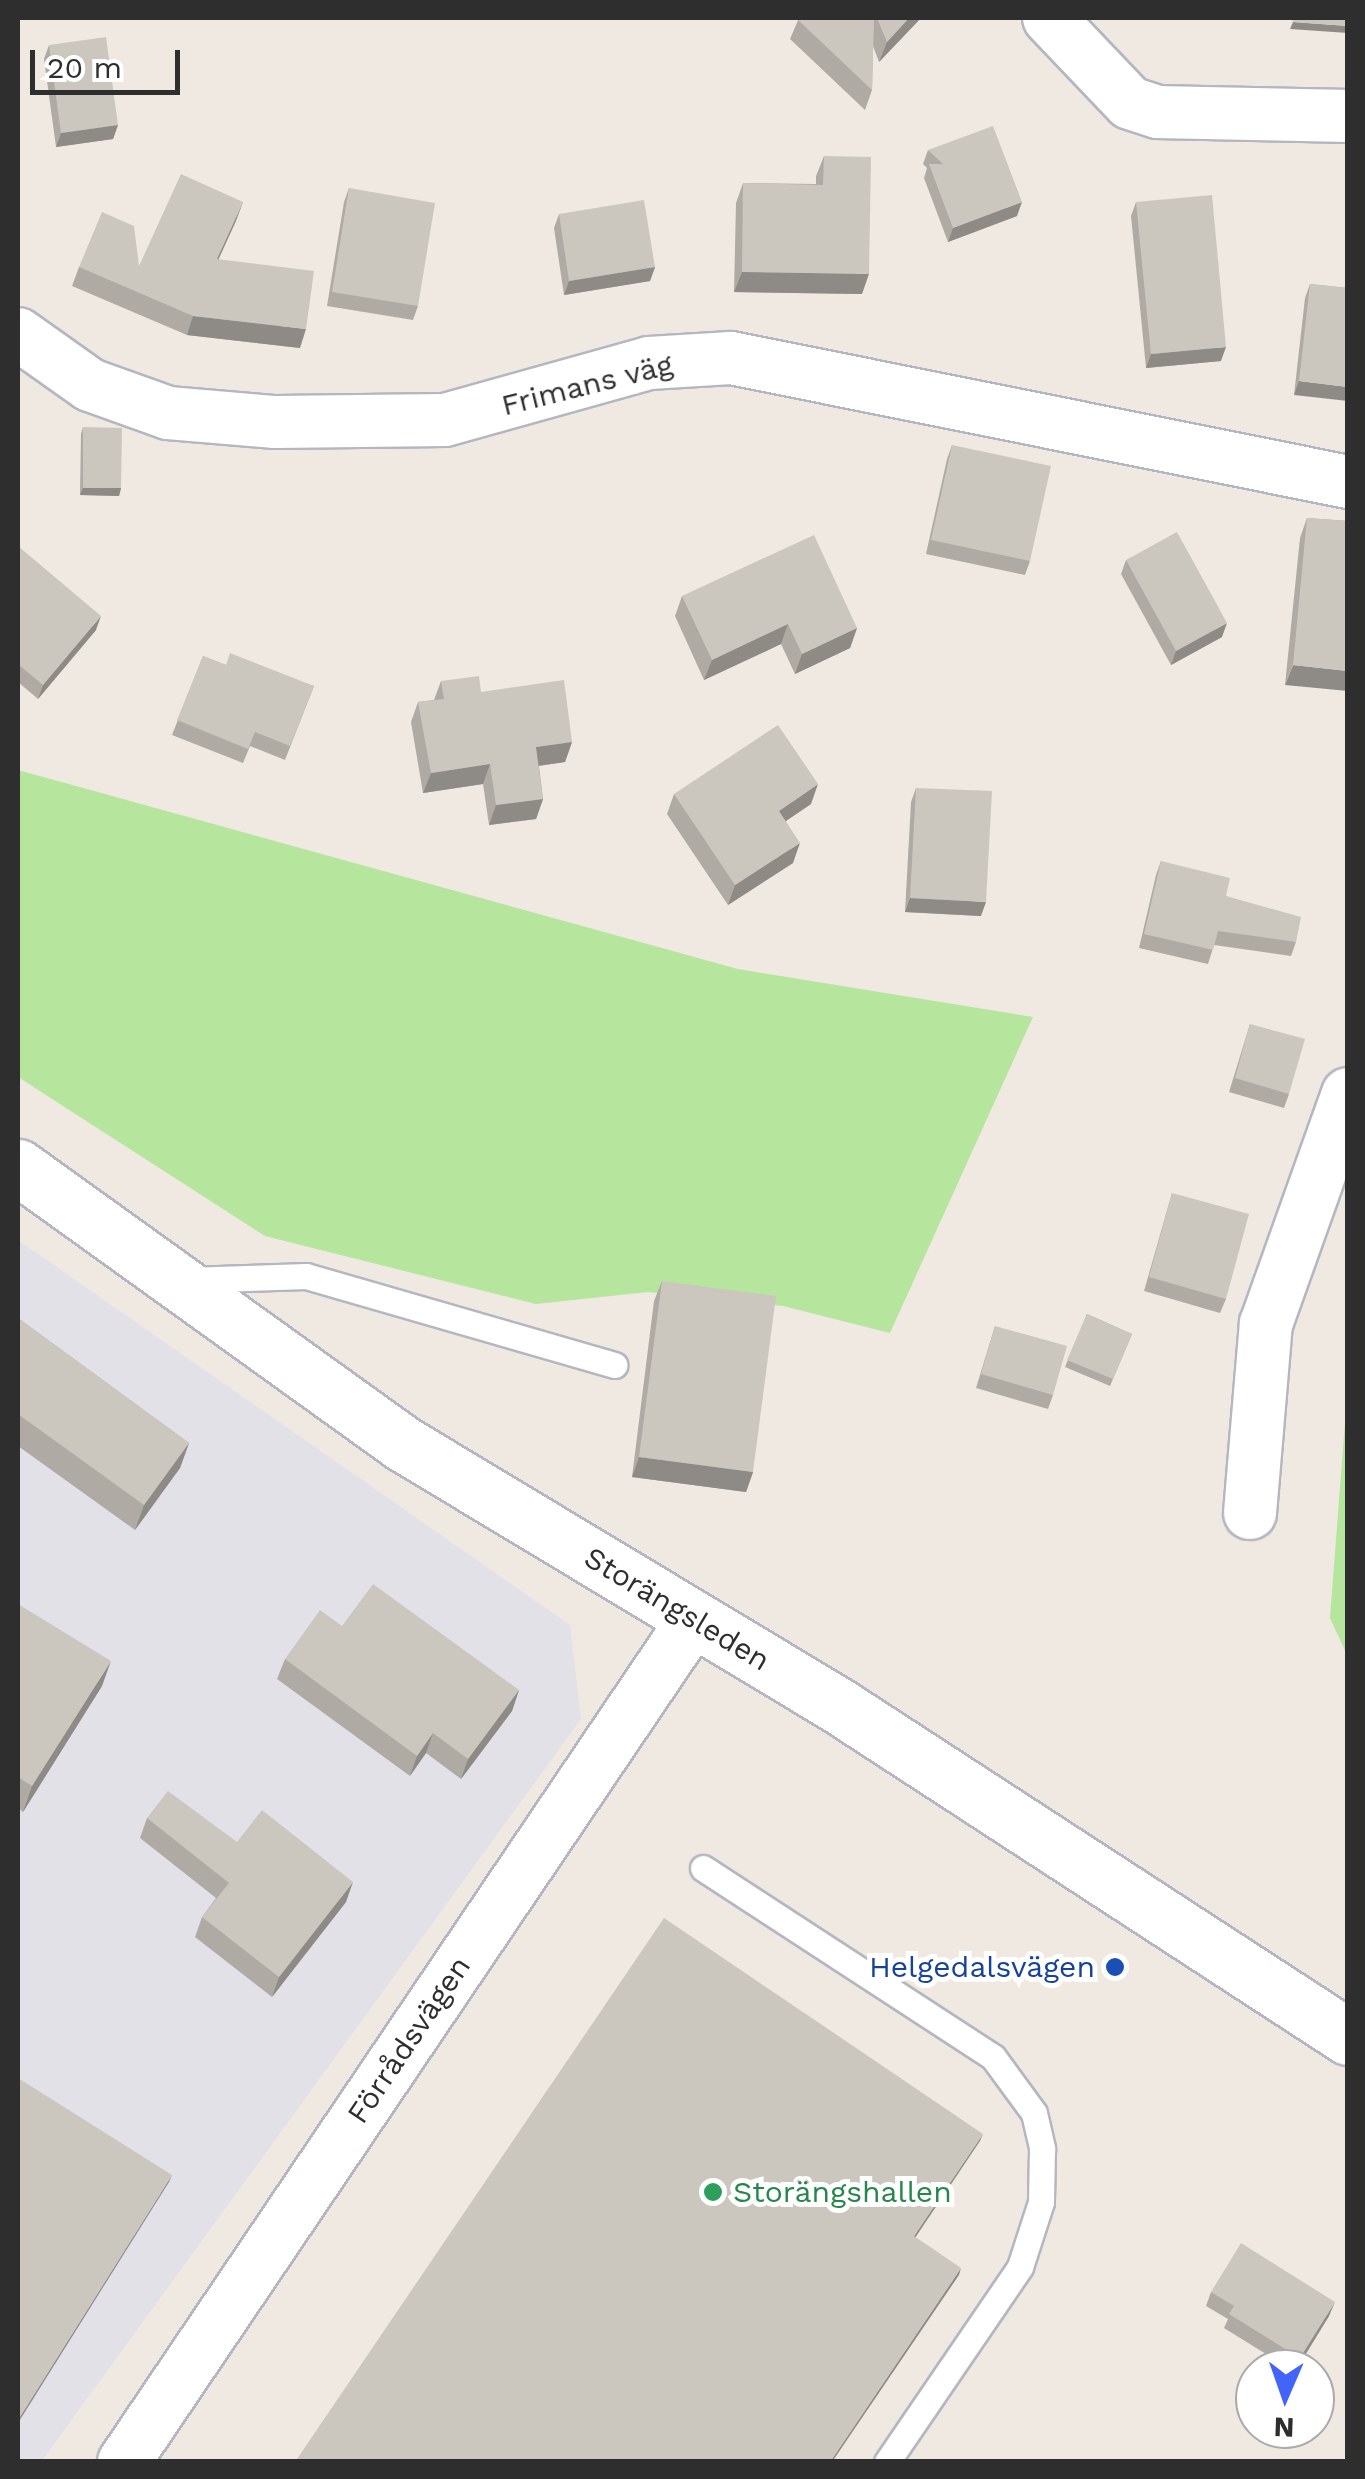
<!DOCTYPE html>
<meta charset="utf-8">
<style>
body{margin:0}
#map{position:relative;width:1365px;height:2479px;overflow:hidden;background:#efe9e1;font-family:"Work Sans",sans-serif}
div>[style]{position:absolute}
.industrial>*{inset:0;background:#e3e1e8}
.green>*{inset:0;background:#b6e59e}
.roads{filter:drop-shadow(2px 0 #b4b7c1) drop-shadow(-2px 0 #b4b7c1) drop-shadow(0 2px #b4b7c1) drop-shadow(0 -2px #b4b7c1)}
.service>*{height:25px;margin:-12.5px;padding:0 12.5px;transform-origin:12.5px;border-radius:12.5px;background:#fff}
.minor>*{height:52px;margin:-26px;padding:0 26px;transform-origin:26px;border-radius:26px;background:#fff}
.secondary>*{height:55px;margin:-27.5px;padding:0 27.5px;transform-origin:27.5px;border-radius:27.5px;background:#fff}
.wall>*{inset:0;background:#afaba4}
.shaded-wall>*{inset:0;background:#8e8b86}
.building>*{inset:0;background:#cbc7bf}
.dots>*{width:28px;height:28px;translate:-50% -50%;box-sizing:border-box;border:5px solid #fff;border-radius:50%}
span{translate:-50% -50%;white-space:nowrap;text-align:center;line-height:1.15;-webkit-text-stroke:10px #fff;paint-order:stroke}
.street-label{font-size:30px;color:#2e2e2e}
.transit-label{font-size:30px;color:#164399}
.right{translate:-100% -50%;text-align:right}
.leisure-label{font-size:30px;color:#27864d}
.left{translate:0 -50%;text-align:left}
.frame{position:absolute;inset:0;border:20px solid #2e2e2e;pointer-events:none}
.north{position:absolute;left:1235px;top:2349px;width:100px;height:100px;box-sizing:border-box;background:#fff;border:2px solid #ababab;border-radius:50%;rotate:182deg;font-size:28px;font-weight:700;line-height:40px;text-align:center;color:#2e2e2e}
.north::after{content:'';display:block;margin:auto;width:35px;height:45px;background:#4264fb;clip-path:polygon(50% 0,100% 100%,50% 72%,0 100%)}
.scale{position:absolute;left:30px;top:50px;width:150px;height:45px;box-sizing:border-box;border:5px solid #2e2e2e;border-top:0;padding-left:12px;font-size:30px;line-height:35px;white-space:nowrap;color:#2e2e2e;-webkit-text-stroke:8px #fff;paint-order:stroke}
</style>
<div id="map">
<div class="industrial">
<i style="clip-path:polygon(18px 1240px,570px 1625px,581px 1719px,41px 2462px,18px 2461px)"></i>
</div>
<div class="green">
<i style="clip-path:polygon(18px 770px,738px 969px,1033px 1017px,890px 1333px,783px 1306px,648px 1292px,536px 1304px,265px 1236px,18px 1077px)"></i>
<i style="clip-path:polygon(1347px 1396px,1347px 1655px,1330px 1618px)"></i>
</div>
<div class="roads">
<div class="service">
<i style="left:187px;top:1280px;width:119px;rotate:-1.9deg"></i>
<i style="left:306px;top:1276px;width:321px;rotate:16.1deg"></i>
<i style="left:703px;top:1868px;width:346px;rotate:33.1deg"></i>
<i style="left:993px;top:2057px;width:69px;rotate:53.8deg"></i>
<i style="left:1034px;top:2113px;width:37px;rotate:77deg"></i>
<i style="left:1042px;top:2149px;width:53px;rotate:91.1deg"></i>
<i style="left:1041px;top:2202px;width:68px;rotate:107.9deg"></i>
<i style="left:1020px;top:2267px;width:236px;rotate:124.3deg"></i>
</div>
<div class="minor">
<i style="left:1049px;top:18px;width:117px;rotate:46.4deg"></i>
<i style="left:1130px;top:103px;width:29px;rotate:18deg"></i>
<i style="left:1158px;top:112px;width:190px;rotate:1.2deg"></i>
<i style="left:18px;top:334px;width:88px;rotate:35.3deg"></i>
<i style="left:90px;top:385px;width:83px;rotate:19.7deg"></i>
<i style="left:168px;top:413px;width:108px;rotate:4.8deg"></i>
<i style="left:276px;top:422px;width:169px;rotate:-0.7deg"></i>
<i style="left:445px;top:420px;width:212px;rotate:-15.6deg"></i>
<i style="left:649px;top:363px;width:82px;rotate:-3.5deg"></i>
<i style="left:731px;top:358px;width:629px;rotate:11.36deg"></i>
<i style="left:1250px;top:1513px;width:190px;rotate:-85.2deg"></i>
<i style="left:1266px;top:1324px;width:244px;rotate:-70.4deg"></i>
<i style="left:124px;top:2462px;width:1018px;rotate:-55.94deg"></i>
</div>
<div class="secondary">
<i style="left:18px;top:1167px;width:473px;rotate:35.7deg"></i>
<i style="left:402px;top:1443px;width:510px;rotate:31.04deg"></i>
<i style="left:839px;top:1706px;width:607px;rotate:33.04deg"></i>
</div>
</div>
<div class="wall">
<i style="clip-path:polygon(799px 18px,921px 18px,879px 62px,873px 46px,872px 90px,865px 110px,790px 39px)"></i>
<i style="clip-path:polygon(49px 45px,118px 125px,113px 139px,56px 147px,44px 59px)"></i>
<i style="clip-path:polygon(928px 150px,1017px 216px,948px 242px,924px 178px,927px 168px,923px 164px)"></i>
<i style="clip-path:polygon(824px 156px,862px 294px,734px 292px,736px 203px,743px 183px,816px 184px,816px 176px)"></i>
<i style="clip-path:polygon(349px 188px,418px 306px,413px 320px,327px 306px,344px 202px)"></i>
<i style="clip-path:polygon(243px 202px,218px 259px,300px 348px,187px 335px,72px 286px,79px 267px,139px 266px)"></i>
<i style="clip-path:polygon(1136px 202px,1221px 361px,1146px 368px,1131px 216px)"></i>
<i style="clip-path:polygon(559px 214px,655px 267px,650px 281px,564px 295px,554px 228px)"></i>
<i style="clip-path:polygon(1310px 284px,1348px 288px,1294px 395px,1305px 298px)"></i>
<i style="clip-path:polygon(83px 427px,121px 488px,119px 496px,80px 495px,81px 434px)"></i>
<i style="clip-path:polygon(952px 445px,1030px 561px,1025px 575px,926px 554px,947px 459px)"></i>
<i style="clip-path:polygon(1307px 518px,1348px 521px,1285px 685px,1300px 538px)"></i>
<i style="clip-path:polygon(18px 546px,96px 630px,38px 699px,18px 682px)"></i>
<i style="clip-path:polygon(1126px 560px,1222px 637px,1171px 665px,1121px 574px)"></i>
<i style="clip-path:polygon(682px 596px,857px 628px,850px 648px,795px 674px,781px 644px,704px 680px,675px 616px)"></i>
<i style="clip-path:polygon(203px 656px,226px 665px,314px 686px,285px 760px,250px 746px,243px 763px,172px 735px)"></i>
<i style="clip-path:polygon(441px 681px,481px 692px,572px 742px,565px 762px,539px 766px,543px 799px,536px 819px,489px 825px,483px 784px,423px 793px,411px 722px,418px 702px,434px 700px)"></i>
<i style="clip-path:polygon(916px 788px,981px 916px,905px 912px,911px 802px)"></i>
<i style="clip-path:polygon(674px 794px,811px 804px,786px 821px,793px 863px,728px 905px,667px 814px)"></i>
<i style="clip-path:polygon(1161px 861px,1226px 896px,1296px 942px,1291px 956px,1214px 945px,1208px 964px,1139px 948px,1156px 875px)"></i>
<i style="clip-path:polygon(1250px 1024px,1289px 1094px,1284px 1108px,1229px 1092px)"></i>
<i style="clip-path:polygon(1172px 1193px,1226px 1299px,1220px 1313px,1144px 1291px)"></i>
<i style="clip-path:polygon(662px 1281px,753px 1472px,746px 1492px,632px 1477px,654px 1301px)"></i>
<i style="clip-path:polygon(1087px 1314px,1132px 1334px,1110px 1386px,1065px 1367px)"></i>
<i style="clip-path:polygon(18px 1318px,189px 1443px,180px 1468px,135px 1530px,18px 1446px)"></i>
<i style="clip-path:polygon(995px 1326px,1053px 1395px,1048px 1409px,976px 1388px)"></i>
<i style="clip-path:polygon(18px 1604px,102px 1686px,23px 1812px,18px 1808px)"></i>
<i style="clip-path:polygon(342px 1626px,519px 1690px,512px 1711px,461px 1779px,426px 1753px,410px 1776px,277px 1679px,285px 1659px)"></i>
<i style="clip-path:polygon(147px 1818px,237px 1842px,346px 1902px,272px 1997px,195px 1937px,202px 1917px,216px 1898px,140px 1838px)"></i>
<i style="clip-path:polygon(1211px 2292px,1329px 2316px,1297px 2369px,1290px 2369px,1224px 2328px,1228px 2319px,1206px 2306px)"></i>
</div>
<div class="shaded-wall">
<i style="clip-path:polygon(909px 18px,921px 18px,879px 62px,887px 42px)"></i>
<i style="clip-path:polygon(1293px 22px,1348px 26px,1348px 33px,1290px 29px)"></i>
<i style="clip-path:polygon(118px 125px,113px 139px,56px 147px,61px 133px)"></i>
<i style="clip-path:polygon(243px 202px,236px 221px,210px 278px,217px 259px)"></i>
<i style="clip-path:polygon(1022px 202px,1017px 216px,948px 242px,953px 228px)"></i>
<i style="clip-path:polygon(655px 267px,650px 281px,564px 295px,569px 281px)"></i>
<i style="clip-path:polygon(742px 272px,869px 274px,862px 294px,734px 292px)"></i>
<i style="clip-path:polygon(193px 316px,306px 329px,300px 348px,187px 335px)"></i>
<i style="clip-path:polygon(1226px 347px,1221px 361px,1146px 368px,1151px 354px)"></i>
<i style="clip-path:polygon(1299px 381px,1348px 387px,1348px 401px,1294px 395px)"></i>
<i style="clip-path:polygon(83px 488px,121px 488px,119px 496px,80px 495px)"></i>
<i style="clip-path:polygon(101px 616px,96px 630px,38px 699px,43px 685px)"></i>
<i style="clip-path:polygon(1227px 623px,1222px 637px,1171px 665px,1176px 651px)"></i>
<i style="clip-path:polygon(788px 624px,781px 644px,704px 680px,712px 660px)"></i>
<i style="clip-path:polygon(857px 628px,850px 648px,795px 674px,802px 654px)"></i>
<i style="clip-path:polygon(1293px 665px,1348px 671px,1348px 691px,1285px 685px)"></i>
<i style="clip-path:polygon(572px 742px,565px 762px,529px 767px,536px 747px)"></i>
<i style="clip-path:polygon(490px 764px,483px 784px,423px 793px,431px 773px)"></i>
<i style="clip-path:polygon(818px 784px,811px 804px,771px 831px,779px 811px)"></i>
<i style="clip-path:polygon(543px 799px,536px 819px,489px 825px,496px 805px)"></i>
<i style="clip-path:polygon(800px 843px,793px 863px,728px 905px,735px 885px)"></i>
<i style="clip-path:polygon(910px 898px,986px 902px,981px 916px,905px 912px)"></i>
<i style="clip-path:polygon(189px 1443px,180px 1468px,135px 1530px,144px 1505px)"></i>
<i style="clip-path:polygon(639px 1457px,753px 1472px,746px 1492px,632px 1477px)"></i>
<i style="clip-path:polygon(111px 1661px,102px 1686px,23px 1812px,32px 1786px)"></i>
<i style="clip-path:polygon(519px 1690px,512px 1711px,461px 1779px,468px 1759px)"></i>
<i style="clip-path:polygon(433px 1733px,426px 1753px,410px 1776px,417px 1756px)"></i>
<i style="clip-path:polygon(353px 1882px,346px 1902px,272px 1997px,279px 1977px)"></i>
<i style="clip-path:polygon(983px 2134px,980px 2141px,911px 2244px,914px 2236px)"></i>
<i style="clip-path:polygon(172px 2175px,169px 2182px,18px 2423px,18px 2420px)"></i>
<i style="clip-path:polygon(961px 2268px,959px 2275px,832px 2462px,830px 2462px)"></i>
<i style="clip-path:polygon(1335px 2302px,1329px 2316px,1296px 2369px,1300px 2358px)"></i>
</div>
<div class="building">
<i style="clip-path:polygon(799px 18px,874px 18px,872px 90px,797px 19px)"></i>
<i style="clip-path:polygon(877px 18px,909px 18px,887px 42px)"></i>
<i style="clip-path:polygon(1292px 18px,1348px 18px,1348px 26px,1293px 22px)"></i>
<i style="clip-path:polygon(106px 37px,118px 125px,61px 133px,49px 45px)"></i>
<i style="clip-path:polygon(993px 126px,1022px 202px,953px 228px,929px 164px,943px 164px,928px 150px)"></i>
<i style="clip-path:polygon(824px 156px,871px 157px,869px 274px,742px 272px,743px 183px,823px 185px)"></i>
<i style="clip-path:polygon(181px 174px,243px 202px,217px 259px,314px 271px,306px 329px,193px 316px,79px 267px,102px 212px,134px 226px,139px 266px)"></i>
<i style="clip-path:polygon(349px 188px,435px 203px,418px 306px,332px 292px)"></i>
<i style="clip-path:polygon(1212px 195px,1226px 347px,1151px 354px,1136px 202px)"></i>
<i style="clip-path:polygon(644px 200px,655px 267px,569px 281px,559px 214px)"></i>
<i style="clip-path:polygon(1310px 284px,1348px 288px,1348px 387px,1299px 381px)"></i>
<i style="clip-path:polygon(83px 427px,122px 428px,121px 488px,83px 488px)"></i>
<i style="clip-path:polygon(952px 445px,1051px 466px,1030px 561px,931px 540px)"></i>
<i style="clip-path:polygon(1307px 518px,1348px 521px,1348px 671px,1293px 665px)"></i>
<i style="clip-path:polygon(1177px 532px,1227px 623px,1176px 651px,1126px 560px)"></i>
<i style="clip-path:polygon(814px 535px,857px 628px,802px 654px,788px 624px,712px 660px,682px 596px)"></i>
<i style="clip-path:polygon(18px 546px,101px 616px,43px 685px,18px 664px)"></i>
<i style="clip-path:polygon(230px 653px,314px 686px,290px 746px,255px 732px,248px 749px,177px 720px,203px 656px,226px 665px)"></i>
<i style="clip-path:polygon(479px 676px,481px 692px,564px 680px,572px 742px,536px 747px,543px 799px,496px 805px,490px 764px,431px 773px,418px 702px,444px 699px,441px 681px)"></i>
<i style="clip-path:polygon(778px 725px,818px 784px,779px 811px,800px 843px,735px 885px,674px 794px)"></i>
<i style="clip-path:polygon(916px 788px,992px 791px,986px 902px,910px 898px)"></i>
<i style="clip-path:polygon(1161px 861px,1230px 878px,1226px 896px,1301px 917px,1296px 942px,1218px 931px,1213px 950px,1144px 934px)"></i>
<i style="clip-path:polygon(1250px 1024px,1305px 1039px,1289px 1094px,1235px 1078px)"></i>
<i style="clip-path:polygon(1172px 1193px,1249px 1214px,1226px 1299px,1149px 1277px)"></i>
<i style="clip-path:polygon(662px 1281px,776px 1296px,753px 1472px,639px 1457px)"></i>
<i style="clip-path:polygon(1087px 1314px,1132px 1334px,1113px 1379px,1067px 1360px)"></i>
<i style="clip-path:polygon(18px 1318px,189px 1443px,144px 1505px,18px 1414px)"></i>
<i style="clip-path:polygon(995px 1326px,1067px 1346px,1053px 1395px,981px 1374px)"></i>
<i style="clip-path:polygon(373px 1584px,519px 1690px,468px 1759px,433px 1733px,417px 1756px,285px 1659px,320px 1610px,342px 1626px)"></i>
<i style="clip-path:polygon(18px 1604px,111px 1661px,32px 1786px,18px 1777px)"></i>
<i style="clip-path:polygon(168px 1791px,237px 1842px,262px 1810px,353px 1882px,279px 1977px,202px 1917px,229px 1883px,147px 1818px)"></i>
<i style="clip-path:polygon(664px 1918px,983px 2134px,914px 2236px,961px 2268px,830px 2462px,295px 2462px)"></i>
<i style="clip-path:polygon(18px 2078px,172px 2175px,18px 2420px)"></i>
<i style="clip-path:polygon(1241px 2243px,1335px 2302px,1300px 2358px,1229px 2314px,1234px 2306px,1211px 2292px)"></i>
</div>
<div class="dots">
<i style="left:1115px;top:1967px;background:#1a4fb4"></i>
<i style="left:713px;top:2192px;background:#2e9e5b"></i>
</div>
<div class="street-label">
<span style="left:587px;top:385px;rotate:-14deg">Frimans väg</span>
<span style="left:677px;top:1609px;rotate:31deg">Storängsleden</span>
<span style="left:409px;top:2040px;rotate:-56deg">Förrådsvägen</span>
</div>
<div class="transit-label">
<span class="right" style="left:1095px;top:1967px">Helgedalsvägen</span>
</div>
<div class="leisure-label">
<span class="left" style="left:733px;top:2192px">Storängshallen</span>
</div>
<div class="frame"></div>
<div class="north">N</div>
<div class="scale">20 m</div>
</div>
